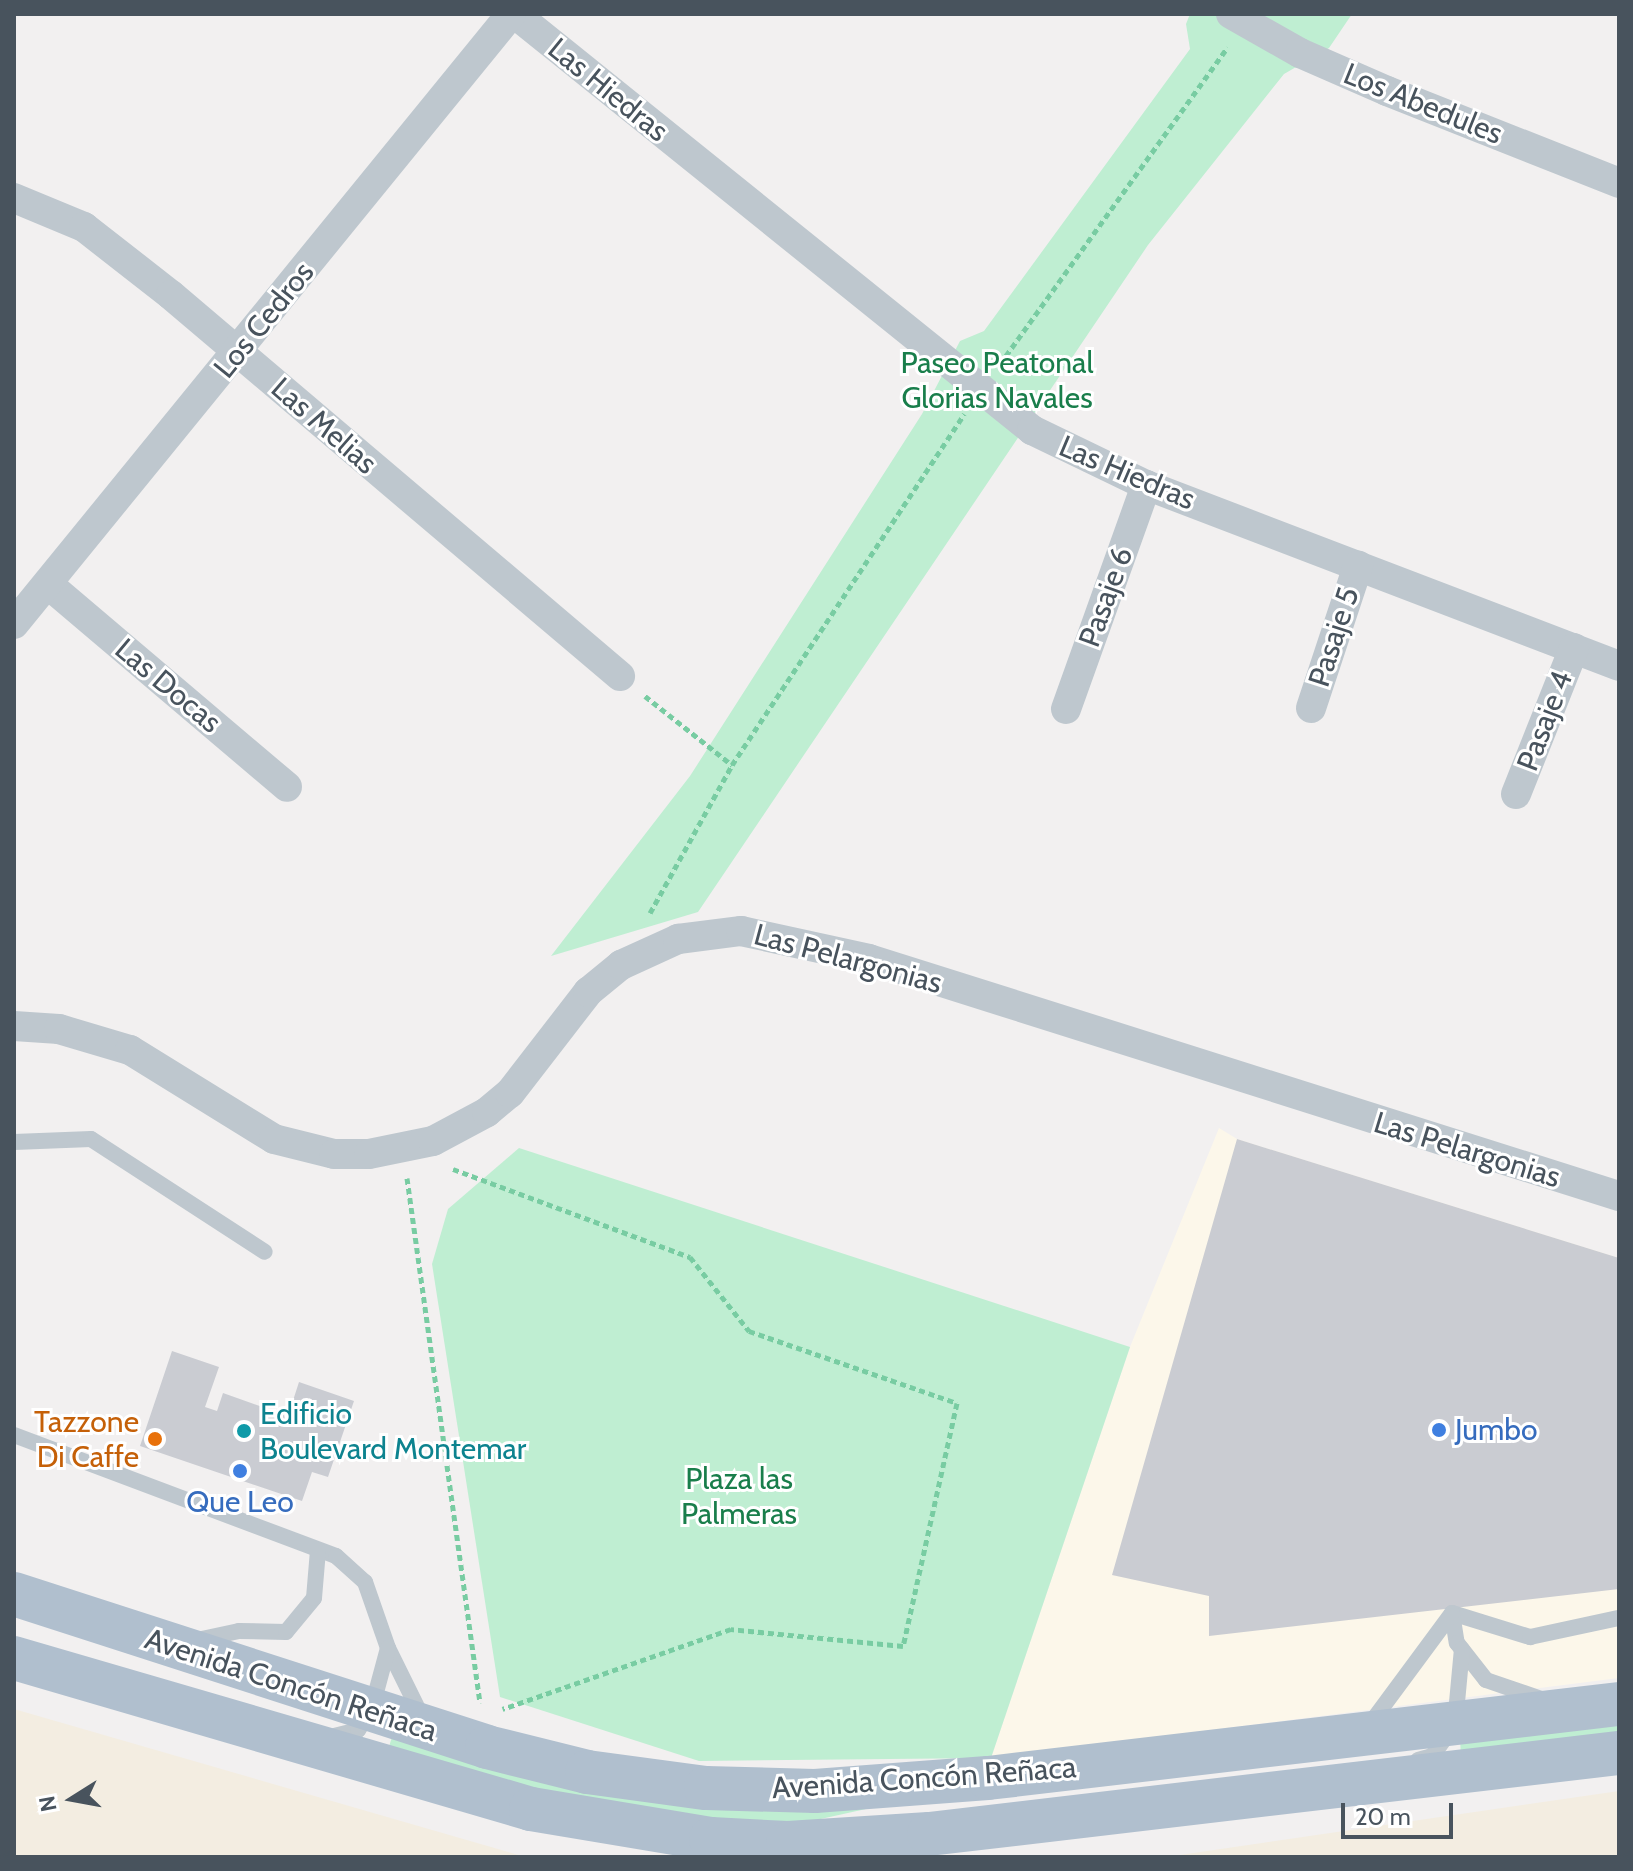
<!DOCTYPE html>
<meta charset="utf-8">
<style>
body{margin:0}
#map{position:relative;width:1633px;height:1871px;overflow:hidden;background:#f2f0f0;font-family:Cabin,sans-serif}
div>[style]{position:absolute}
.commercial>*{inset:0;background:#fcf7ea}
.green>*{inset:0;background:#bfeed2}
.sand>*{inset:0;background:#f3ede1}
.building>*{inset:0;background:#caccd2}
.path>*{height:5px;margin-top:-2.5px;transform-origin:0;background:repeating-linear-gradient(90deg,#78cca2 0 6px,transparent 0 10px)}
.service>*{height:16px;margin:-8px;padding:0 8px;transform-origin:8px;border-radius:8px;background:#bec7ce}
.minor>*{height:30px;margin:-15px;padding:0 15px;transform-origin:15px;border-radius:15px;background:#bec7ce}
.primary>*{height:44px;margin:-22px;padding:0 22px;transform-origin:22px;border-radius:22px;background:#b0bfce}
.dots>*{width:22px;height:22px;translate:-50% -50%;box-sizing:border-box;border:4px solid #fff;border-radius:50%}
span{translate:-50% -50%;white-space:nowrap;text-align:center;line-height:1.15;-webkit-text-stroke:6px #fff;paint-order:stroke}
.street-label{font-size:30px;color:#48535d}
.park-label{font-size:30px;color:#197e4b}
.culture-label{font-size:30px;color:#0d838f}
.left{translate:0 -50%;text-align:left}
.food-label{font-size:30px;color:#c56008}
.right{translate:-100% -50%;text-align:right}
.shop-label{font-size:30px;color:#366cbe}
.frame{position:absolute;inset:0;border:16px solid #48535d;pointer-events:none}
.north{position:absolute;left:32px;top:1759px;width:80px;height:80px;-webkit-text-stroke:6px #fff;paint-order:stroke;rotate:259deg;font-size:22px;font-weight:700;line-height:32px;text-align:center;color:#48535d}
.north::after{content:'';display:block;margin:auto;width:28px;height:36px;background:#48535d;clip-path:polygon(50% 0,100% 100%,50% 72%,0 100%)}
.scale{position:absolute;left:1341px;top:1803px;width:112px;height:36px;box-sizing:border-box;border:4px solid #48535d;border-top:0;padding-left:10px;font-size:24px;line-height:28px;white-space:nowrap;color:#48535d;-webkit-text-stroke:6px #fff;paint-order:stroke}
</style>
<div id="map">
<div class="commercial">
<i style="clip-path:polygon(1219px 1128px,1237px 1139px,1619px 1258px,1619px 1678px,991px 1758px,1130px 1347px)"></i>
</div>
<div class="green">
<i style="clip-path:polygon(1190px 14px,1352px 14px,1329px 48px,1284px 74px,1148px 245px,698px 912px,551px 956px,690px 776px,922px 414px,960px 341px,984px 331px,1190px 49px,1186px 24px)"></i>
<i style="clip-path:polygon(519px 1148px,1130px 1347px,991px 1758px,699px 1761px,500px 1697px,432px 1264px,448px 1209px)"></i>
<i style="clip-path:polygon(1619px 1719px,1619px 1738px,1461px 1757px,1460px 1738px)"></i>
<i style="clip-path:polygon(392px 1737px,875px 1807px,807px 1822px,716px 1821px,529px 1790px,388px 1750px)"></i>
</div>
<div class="sand">
<i style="clip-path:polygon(14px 1709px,522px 1856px,532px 1857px,14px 1857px)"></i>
<i style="clip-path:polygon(1619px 1791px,1619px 1857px,1165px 1857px,1173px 1856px)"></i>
</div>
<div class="building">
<i style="clip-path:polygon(1237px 1139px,1619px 1258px,1619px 1589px,1209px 1636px,1209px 1596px,1112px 1575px)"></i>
<i style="clip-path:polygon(172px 1351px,219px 1367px,205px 1407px,217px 1411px,223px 1393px,288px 1416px,299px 1382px,354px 1401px,328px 1477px,312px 1472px,302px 1501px,140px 1446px)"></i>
</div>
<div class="path">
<i style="left:1000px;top:364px;width:390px;rotate:-54.3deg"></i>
<i style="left:645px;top:696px;width:111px;rotate:38.4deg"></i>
<i style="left:650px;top:913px;width:169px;rotate:-61deg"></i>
<i style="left:732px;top:765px;width:421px;rotate:-56.5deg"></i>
<i style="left:453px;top:1169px;width:253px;rotate:20.4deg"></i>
<i style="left:690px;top:1257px;width:95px;rotate:51.4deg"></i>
<i style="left:749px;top:1331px;width:220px;rotate:19.1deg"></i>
<i style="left:957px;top:1403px;width:249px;rotate:102.5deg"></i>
<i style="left:903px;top:1646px;width:173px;rotate:-174.4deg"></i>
<i style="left:731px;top:1629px;width:242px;rotate:160.7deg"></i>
<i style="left:407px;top:1178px;width:530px;rotate:82.08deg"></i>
</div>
<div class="service">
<i style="left:14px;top:1142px;width:77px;rotate:-2.2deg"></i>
<i style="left:91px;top:1139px;width:207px;rotate:33deg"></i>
<i style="left:14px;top:1435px;width:344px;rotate:20.6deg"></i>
<i style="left:336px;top:1556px;width:39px;rotate:42deg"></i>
<i style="left:365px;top:1582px;width:70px;rotate:70.8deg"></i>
<i style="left:388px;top:1648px;width:77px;rotate:63.8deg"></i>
<i style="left:1452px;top:1613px;width:82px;rotate:17.1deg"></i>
<i style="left:1530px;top:1637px;width:91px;rotate:-12.1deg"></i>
<i style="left:1452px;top:1613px;width:30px;rotate:81deg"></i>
<i style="left:1457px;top:1643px;width:47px;rotate:51.9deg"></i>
<i style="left:1486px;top:1680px;width:61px;rotate:19deg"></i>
<i style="left:197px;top:1640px;width:43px;rotate:-12.1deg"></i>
<i style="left:239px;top:1631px;width:47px;rotate:1.2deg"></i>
<i style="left:286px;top:1632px;width:44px;rotate:-50.5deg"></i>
<i style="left:314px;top:1598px;width:48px;rotate:-85.2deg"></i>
<i style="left:1370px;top:1724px;width:138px;rotate:-53.5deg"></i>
<i style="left:330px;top:1737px;width:29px;rotate:-14deg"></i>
<i style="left:358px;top:1730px;width:23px;rotate:-56deg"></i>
<i style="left:371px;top:1711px;width:65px;rotate:-74.9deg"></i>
<i style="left:1418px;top:1760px;width:15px;rotate:-16deg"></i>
<i style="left:1432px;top:1756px;width:39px;rotate:-54deg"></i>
<i style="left:1455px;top:1724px;width:75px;rotate:-84.7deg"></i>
</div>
<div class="minor">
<i style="left:515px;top:14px;width:664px;rotate:38.82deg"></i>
<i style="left:1032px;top:430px;width:127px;rotate:25.8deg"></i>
<i style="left:1146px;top:485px;width:506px;rotate:20.94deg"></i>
<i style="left:1231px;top:14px;width:79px;rotate:29.5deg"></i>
<i style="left:1300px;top:53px;width:95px;rotate:23.6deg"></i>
<i style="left:1387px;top:91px;width:250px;rotate:21.6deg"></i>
<i style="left:14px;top:198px;width:76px;rotate:22.5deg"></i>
<i style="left:84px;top:227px;width:110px;rotate:38deg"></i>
<i style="left:171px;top:295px;width:589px;rotate:40.32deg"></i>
<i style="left:49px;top:585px;width:312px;rotate:40.3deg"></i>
<i style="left:14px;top:624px;width:787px;rotate:-50.83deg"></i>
<i style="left:1311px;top:708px;width:150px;rotate:-71.7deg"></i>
<i style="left:1066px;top:709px;width:238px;rotate:-70.3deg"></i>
<i style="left:1516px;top:794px;width:157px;rotate:-68.3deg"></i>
<i style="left:14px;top:1026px;width:45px;rotate:3.8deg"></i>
<i style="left:59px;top:1029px;width:74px;rotate:16.5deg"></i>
<i style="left:130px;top:1050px;width:169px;rotate:31.7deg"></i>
<i style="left:274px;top:1139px;width:62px;rotate:14deg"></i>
<i style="left:334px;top:1154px;width:35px"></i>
<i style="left:369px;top:1154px;width:65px;rotate:-11.5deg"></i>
<i style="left:433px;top:1141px;width:61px;rotate:-28.2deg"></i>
<i style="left:487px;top:1112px;width:30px;rotate:-40deg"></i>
<i style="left:510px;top:1093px;width:128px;rotate:-52.3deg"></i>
<i style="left:588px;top:992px;width:43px;rotate:-39.3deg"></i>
<i style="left:621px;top:965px;width:63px;rotate:-24.5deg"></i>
<i style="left:678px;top:939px;width:64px;rotate:-7.2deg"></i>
<i style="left:741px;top:931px;width:131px;rotate:12.3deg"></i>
<i style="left:869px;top:959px;width:787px;rotate:17.54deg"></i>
</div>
<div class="primary">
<i style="left:14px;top:1594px;width:497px;rotate:17.9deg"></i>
<i style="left:487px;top:1747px;width:103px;rotate:14deg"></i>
<i style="left:587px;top:1772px;width:120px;rotate:7.7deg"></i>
<i style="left:706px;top:1788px;width:109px;rotate:1.6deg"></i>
<i style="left:815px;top:1791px;width:173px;rotate:-4.3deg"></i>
<i style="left:988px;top:1778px;width:635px;rotate:-6.69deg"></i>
<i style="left:14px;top:1658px;width:539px;rotate:16.28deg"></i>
<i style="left:531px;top:1809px;width:182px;rotate:9.5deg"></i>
<i style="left:711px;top:1839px;width:77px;rotate:3deg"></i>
<i style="left:788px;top:1843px;width:141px;rotate:-3.7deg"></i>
<i style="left:929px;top:1834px;width:695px;rotate:-6.7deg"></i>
</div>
<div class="dots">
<i style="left:1439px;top:1430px;background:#3f7fe0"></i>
<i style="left:244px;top:1431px;background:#0f9aa8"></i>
<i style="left:155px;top:1439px;background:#e8710a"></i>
<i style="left:240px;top:1471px;background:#3f7fe0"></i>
</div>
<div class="street-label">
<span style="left:608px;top:90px;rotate:39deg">Las Hiedras</span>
<span style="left:1423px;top:104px;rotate:22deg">Los Abedules</span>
<span style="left:264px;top:320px;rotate:-51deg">Los Cedros</span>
<span style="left:324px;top:426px;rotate:41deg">Las Melias</span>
<span style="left:1127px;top:473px;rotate:23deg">Las Hiedras</span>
<span style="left:1106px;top:597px;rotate:-70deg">Pasaje 6</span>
<span style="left:1334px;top:637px;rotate:-72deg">Pasaje 5</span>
<span style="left:168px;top:686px;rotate:40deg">Las Docas</span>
<span style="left:1545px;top:721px;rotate:-69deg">Pasaje 4</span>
<span style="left:848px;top:959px;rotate:15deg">Las Pelargonias</span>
<span style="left:1467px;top:1150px;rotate:17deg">Las Pelargonias</span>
<span style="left:291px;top:1685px;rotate:18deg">Avenida Concón Reñaca</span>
<span style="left:924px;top:1778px;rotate:-4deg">Avenida Concón Reñaca</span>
</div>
<div class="park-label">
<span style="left:997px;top:380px">Paseo Peatonal<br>Glorias Navales</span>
<span style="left:739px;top:1496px">Plaza las<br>Palmeras</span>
</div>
<div class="culture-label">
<span class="left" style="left:260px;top:1431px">Edificio<br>Boulevard Montemar</span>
</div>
<div class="food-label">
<span class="right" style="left:139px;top:1439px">Tazzone<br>Di Caffe</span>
</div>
<div class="shop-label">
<span class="left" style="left:1455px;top:1430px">Jumbo</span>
<span style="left:240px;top:1502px">Que Leo</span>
</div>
<div class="frame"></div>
<div class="north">N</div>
<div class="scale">20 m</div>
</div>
